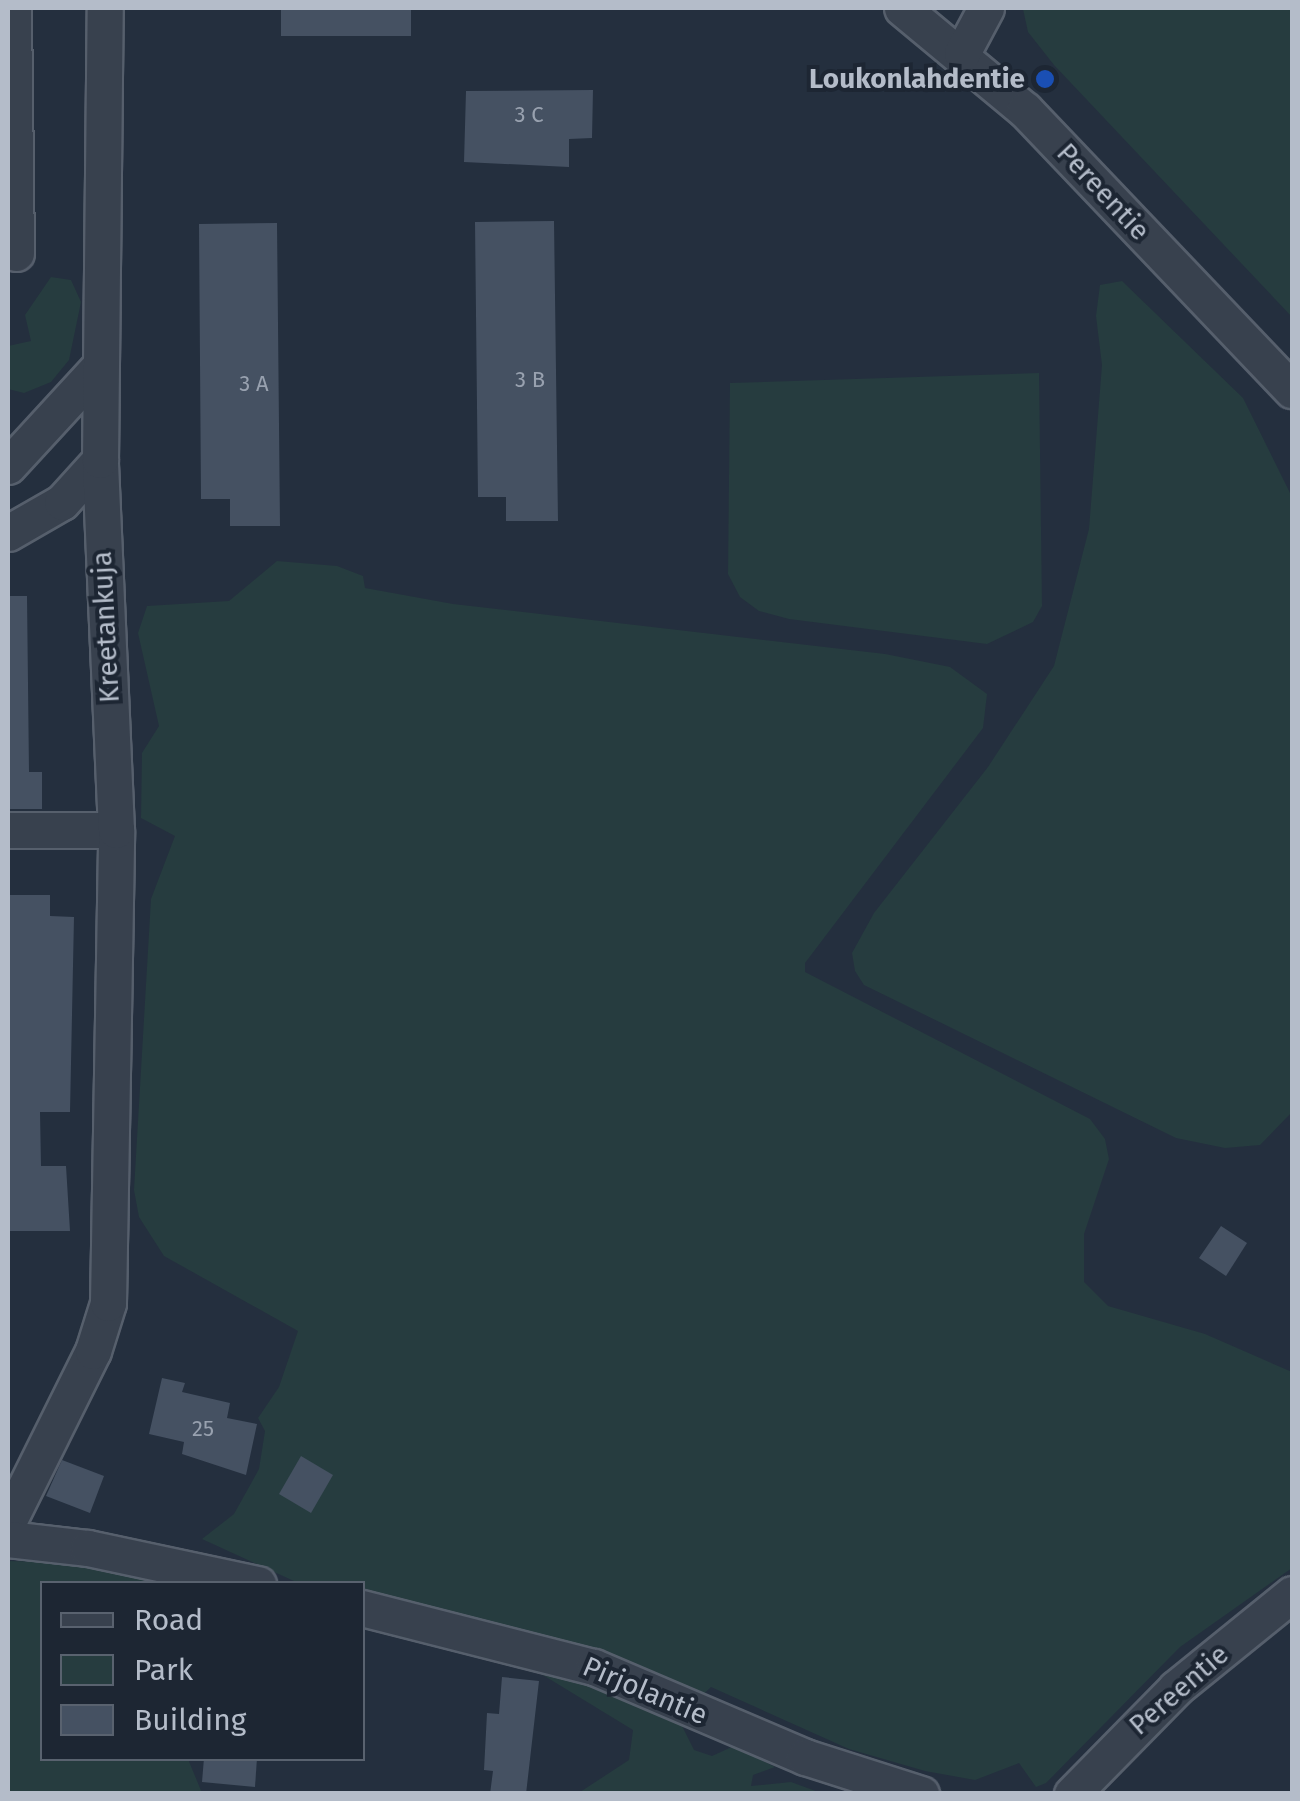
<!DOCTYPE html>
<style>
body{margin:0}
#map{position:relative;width:1300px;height:1801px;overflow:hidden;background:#242f3e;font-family:"Fira Sans",sans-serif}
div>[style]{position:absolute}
.green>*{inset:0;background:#263c3f}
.building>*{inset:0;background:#455162}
.roads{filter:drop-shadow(2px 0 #565f6c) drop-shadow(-2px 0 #565f6c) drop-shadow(0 2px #565f6c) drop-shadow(0 -2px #565f6c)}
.minor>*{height:35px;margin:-17.5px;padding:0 17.5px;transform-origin:17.5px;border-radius:17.5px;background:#38414e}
.dots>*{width:28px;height:28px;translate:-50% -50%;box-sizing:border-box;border:5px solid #1d2633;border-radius:50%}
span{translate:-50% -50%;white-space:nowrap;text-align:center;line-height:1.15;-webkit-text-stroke:8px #1d2633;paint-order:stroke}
.number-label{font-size:22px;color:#98a1af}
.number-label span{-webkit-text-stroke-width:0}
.poi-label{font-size:28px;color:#b4bcc9;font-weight:700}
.right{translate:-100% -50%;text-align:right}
.street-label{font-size:28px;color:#b4bcc9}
.frame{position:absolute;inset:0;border:10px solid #b4bcc9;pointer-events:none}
.legend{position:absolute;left:40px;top:1581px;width:325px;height:180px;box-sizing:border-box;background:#1d2633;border:2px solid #59626f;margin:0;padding:12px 18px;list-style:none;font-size:30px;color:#b4bcc9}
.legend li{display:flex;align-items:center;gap:20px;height:50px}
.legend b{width:50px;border:2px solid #59626f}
</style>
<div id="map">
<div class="green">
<i style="clip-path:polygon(1292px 8px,1292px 317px,1054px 65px,1028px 32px,1023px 9px)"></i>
<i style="clip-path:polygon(51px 277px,71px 280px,81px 302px,69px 360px,51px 382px,24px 393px,8px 389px,8px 346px,31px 341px,25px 315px)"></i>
<i style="clip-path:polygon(1122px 281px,1243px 398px,1292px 497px,1292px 1112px,1260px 1145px,1225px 1148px,1176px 1138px,864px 985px,855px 971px,852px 953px,874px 913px,988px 767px,1054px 666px,1089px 529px,1102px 365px,1096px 316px,1100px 285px)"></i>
<i style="clip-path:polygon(1039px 373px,1042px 606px,1033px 622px,987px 644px,789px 619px,759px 611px,740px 597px,728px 574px,730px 383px)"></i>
<i style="clip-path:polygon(277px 561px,337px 566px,363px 576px,365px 588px,453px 604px,885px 654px,950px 667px,987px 694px,983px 728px,805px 963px,805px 972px,1090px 1119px,1105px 1139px,1109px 1159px,1084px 1234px,1084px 1282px,1108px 1306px,1205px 1334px,1292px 1372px,1292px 1568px,1180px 1647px,1046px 1783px,1036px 1787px,1019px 1763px,975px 1780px,925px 1771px,849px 1749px,711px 1687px,678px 1718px,694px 1750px,712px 1756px,734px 1746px,775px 1767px,753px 1775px,751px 1786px,791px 1782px,821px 1793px,577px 1794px,629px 1760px,633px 1730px,538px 1672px,520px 1632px,363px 1595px,362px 1584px,296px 1582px,202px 1539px,234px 1514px,259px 1469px,265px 1431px,258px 1418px,279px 1387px,298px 1331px,164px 1256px,139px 1217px,134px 1190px,151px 899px,175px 836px,141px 818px,142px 753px,159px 726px,138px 633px,147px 606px,229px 601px)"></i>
<i style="clip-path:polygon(8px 1561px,93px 1563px,172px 1583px,42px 1584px,42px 1758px,188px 1759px,202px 1793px,8px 1794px)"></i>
</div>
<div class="building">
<i style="clip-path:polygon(281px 8px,411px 8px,411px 36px,281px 36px)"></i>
<i style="clip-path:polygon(593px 90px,592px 138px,569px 139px,569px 167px,464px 162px,466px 91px)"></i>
<i style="clip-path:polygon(554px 221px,558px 521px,506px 521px,506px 497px,478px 497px,475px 222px)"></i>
<i style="clip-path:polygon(277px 223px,280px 526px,230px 526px,230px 499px,201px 499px,199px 224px)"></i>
<i style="clip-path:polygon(8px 596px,27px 596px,29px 772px,42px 772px,42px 809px,10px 809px)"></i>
<i style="clip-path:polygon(8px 895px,50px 895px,50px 916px,74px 917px,70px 1112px,40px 1112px,41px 1166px,66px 1166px,70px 1231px,8px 1231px)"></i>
<i style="clip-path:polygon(1221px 1226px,1247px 1243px,1226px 1276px,1199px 1258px)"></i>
<i style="clip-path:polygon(162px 1378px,185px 1383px,182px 1392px,230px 1403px,227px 1418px,257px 1424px,246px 1475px,182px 1454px,184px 1442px,149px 1434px)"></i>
<i style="clip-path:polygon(301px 1456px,333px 1475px,311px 1513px,279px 1494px)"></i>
<i style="clip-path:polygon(62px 1460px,104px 1476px,90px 1513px,46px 1496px)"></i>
<i style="clip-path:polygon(502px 1677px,539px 1681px,526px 1794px,490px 1794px,493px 1771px,484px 1770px,487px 1713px,499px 1714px)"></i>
<i style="clip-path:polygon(204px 1758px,257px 1758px,255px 1787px,202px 1782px)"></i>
</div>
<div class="roads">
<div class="minor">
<i style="left:13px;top:8px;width:245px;rotate:89.3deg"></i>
<i style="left:902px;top:8px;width:160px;rotate:39.7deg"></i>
<i style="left:1025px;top:110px;width:387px;rotate:46.4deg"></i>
<i style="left:962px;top:53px;width:51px;rotate:-61.9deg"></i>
<i style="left:8px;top:466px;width:136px;rotate:-47.4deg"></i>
<i style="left:8px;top:533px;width:62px;rotate:-29.9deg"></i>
<i style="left:62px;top:502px;width:57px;rotate:-47.9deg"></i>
<i style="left:8px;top:830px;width:108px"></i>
<i style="left:8px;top:1522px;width:191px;rotate:-63.6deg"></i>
<i style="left:93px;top:1351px;width:50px;rotate:-72.6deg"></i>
<i style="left:108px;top:1303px;width:473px;rotate:-89deg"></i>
<i style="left:116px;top:830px;width:370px;rotate:-92.5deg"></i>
<i style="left:100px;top:460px;width:452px;rotate:-89.4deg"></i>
<i style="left:8px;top:1539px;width:81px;rotate:6.4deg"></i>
<i style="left:88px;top:1548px;width:174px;rotate:12deg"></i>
<i style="left:362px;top:1608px;width:239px;rotate:14.3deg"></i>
<i style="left:594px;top:1667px;width:229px;rotate:23.1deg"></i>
<i style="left:805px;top:1757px;width:122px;rotate:17.7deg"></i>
<i style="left:1072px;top:1794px;width:148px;rotate:-45.5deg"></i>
<i style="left:1176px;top:1688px;width:149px;rotate:-39deg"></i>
</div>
</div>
<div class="dots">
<i style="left:1045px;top:79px;background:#1a4fb4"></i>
</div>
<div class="number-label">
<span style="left:529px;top:115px">3 C</span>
<span style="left:530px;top:380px">3 B</span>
<span style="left:254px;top:384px">3 A</span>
<span style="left:203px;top:1429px">25</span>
</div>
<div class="poi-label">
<span class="right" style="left:1025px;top:79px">Loukonlahdentie</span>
</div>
<div class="street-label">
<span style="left:1103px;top:192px;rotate:47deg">Pereentie</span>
<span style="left:106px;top:627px;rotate:-93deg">Kreetankuja</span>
<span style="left:1179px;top:1690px;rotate:-41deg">Pereentie</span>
<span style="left:645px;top:1691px;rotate:23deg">Pirjolantie</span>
</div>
<div class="frame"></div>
<ul class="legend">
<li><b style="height:12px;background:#38414e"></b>Road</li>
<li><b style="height:28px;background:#263c3f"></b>Park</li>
<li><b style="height:28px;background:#455162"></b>Building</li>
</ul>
</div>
